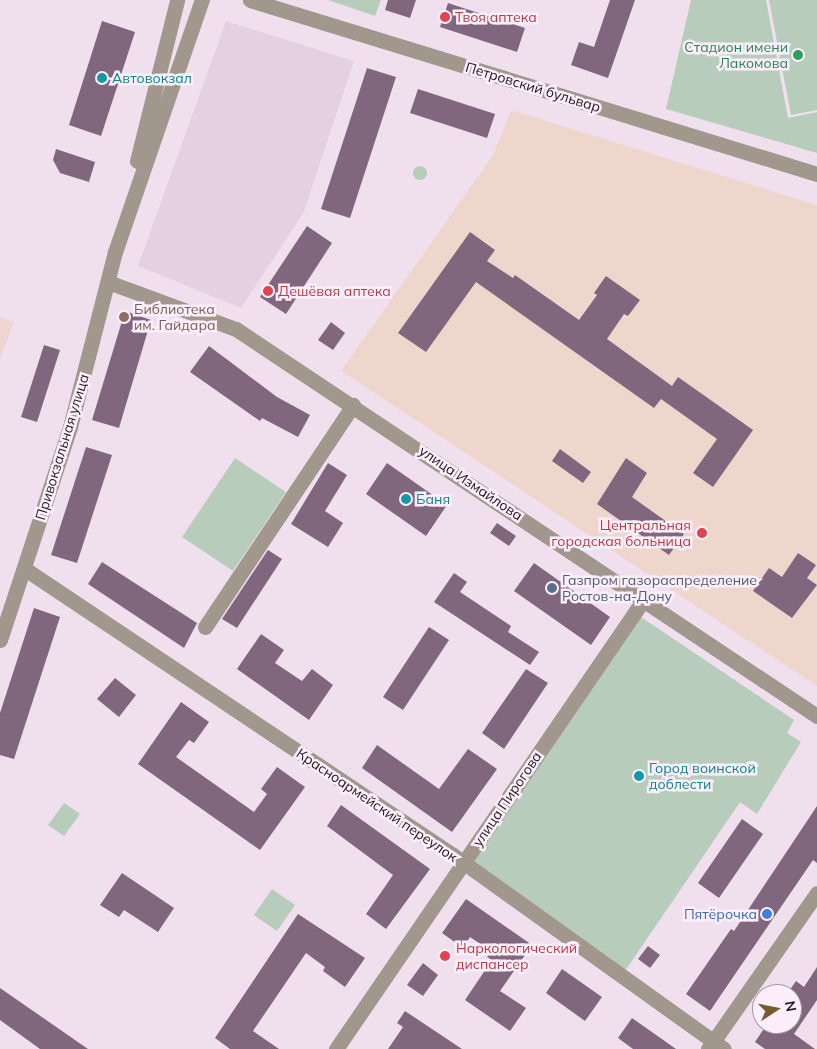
<!DOCTYPE html>
<meta charset="utf-8">
<style>
body{margin:0}
#map{position:relative;width:817px;height:1049px;overflow:hidden;background:#f0e0ee;font-family:Mulish,sans-serif}
div>[style]{position:absolute}
.built>*{inset:0;background:#e5d0e3}
.industrial>*{inset:0;background:#efd5d2}
.medical>*{inset:0;background:#eed6cd}
.green>*{inset:0;background:#b8ccbb}
.round{border-radius:50%}
.building>*{inset:0;background:#81677e}
.minor>*{height:15px;margin:-7.5px;padding:0 7.5px;transform-origin:7.5px;border-radius:7.5px;background:#a2978c}
.dots>*{width:14px;height:14px;translate:-50% -50%;box-sizing:border-box;border:2px solid #fdeefb;border-radius:50%}
span{translate:-50% -50%;white-space:nowrap;text-align:center;line-height:1.15;-webkit-text-stroke:5px #fdeefb;paint-order:stroke}
.health-label{font-size:14px;color:#be3a42}
.left{translate:0 -50%;text-align:left}
.right{translate:-100% -50%;text-align:right}
.leisure-label{font-size:14px;color:#27864d}
.culture-label{font-size:14px;color:#0d838f}
.street-label{font-size:14px;color:#1e181d}
.education-label{font-size:14px;color:#785e54}
.service-label{font-size:14px;color:#4e5e75}
.shop-label{font-size:14px;color:#366cbe}
.north{position:absolute;left:752px;top:984px;width:50px;height:50px;box-sizing:border-box;background:#fdeefb;border:1px solid #a498a2;border-radius:50%;rotate:79deg;font-size:14px;font-weight:700;line-height:20px;text-align:center;color:#1e181d}
.north::after{content:'';display:block;margin:auto;width:18px;height:22px;background:#755b2d;clip-path:polygon(50% 0,100% 100%,50% 72%,0 100%)}
</style>
<div id="map">
<div class="built">
<i style="clip-path:polygon(226px 21px,354px 61px,304px 212px,241px 308px,138px 266px)"></i>
</div>
<div class="industrial">
<i style="clip-path:polygon(0 317px,14px 322px,0 359px)"></i>
</div>
<div class="medical">
<i style="clip-path:polygon(511px 110px,817px 205px,817px 686px,341px 371px,493px 155px)"></i>
</div>
<div class="green">
<i style="clip-path:polygon(328px 0,381px 0,375px 16px)"></i>
<i style="clip-path:polygon(691px 0,766px 0,788px 118px,817px 112px,817px 153px,666px 109px)"></i>
<i style="clip-path:polygon(769px 0,817px 0,817px 110px,791px 115px)"></i>
<i class="round" style="left:413px;top:166px;width:14px;height:14px"></i>
<i style="clip-path:polygon(235px 458px,286px 492px,233px 571px,182px 537px)"></i>
<i style="clip-path:polygon(635px 613px,794px 720px,787px 733px,801px 742px,757px 814px,740px 802px,623px 974px,465px 863px)"></i>
<i style="clip-path:polygon(64px 803px,80px 814px,64px 836px,48px 825px)"></i>
<i style="clip-path:polygon(272px 889px,295px 905px,277px 931px,254px 915px)"></i>
</div>
<div class="building">
<i style="clip-path:polygon(388px 0,416px 0,410px 18px,385px 10px)"></i>
<i style="clip-path:polygon(610px 0,635px 0,608px 78px,571px 65px,579px 42px,594px 47px)"></i>
<i style="clip-path:polygon(448px 3px,525px 28px,517px 52px,440px 27px)"></i>
<i style="clip-path:polygon(102px 21px,135px 32px,101px 136px,69px 125px)"></i>
<i style="clip-path:polygon(367px 68px,396px 77px,350px 218px,321px 209px)"></i>
<i style="clip-path:polygon(418px 89px,495px 114px,487px 138px,410px 113px)"></i>
<i style="clip-path:polygon(56px 149px,95px 162px,89px 182px,60px 173px,53px 160px)"></i>
<i style="clip-path:polygon(307px 226px,332px 243px,286px 314px,260px 297px)"></i>
<i style="clip-path:polygon(470px 232px,495px 250px,487px 261px,513px 278px,515px 275px,579px 320px,597px 295px,594px 293px,606px 276px,640px 300px,628px 316px,624px 314px,607px 339px,672px 386px,678px 377px,753px 430px,713px 487px,693px 473px,717px 439px,661px 399px,654px 408px,476px 282px,426px 352px,398px 333px)"></i>
<i style="clip-path:polygon(125px 311px,151px 320px,119px 428px,92px 420px)"></i>
<i style="clip-path:polygon(331px 322px,345px 333px,333px 350px,318px 340px)"></i>
<i style="clip-path:polygon(44px 345px,60px 350px,37px 422px,21px 417px)"></i>
<i style="clip-path:polygon(209px 346px,277px 397px,310px 415px,298px 437px,262px 418px,260px 421px,190px 372px)"></i>
<i style="clip-path:polygon(86px 447px,112px 455px,77px 563px,51px 555px)"></i>
<i style="clip-path:polygon(560px 449px,591px 472px,583px 483px,552px 461px)"></i>
<i style="clip-path:polygon(626px 458px,647px 473px,632px 497px,684px 534px,669px 555px,597px 504px)"></i>
<i style="clip-path:polygon(328px 463px,347px 475px,325px 511px,343px 523px,328px 547px,291px 524px)"></i>
<i style="clip-path:polygon(387px 463px,447px 505px,426px 536px,366px 494px)"></i>
<i style="clip-path:polygon(497px 523px,516px 536px,509px 546px,490px 533px)"></i>
<i style="clip-path:polygon(268px 550px,282px 559px,237px 628px,222px 619px)"></i>
<i style="clip-path:polygon(798px 553px,816px 565px,807px 578px,817px 585px,792px 618px,753px 591px,769px 568px,782px 577px)"></i>
<i style="clip-path:polygon(102px 562px,197px 623px,184px 648px,88px 584px)"></i>
<i style="clip-path:polygon(534px 563px,610px 617px,591px 645px,514px 591px)"></i>
<i style="clip-path:polygon(454px 573px,467px 582px,460px 592px,511px 626px,508px 632px,539px 652px,530px 665px,434px 602px)"></i>
<i style="clip-path:polygon(34px 608px,60px 617px,14px 759px,0 755px,0 713px)"></i>
<i style="clip-path:polygon(429px 627px,449px 640px,403px 710px,383px 697px)"></i>
<i style="clip-path:polygon(261px 634px,284px 650px,275px 663px,302px 681px,312px 669px,333px 685px,309px 720px,237px 669px)"></i>
<i style="clip-path:polygon(526px 669px,548px 683px,504px 749px,482px 733px)"></i>
<i style="clip-path:polygon(115px 678px,136px 695px,119px 717px,97px 699px)"></i>
<i style="clip-path:polygon(181px 702px,209px 722px,194px 743px,189px 740px,176px 757px,254px 812px,267px 794px,261px 789px,277px 767px,305px 787px,260px 850px,138px 764px)"></i>
<i style="clip-path:polygon(377px 745px,439px 789px,468px 749px,497px 769px,452px 832px,362px 768px)"></i>
<i style="clip-path:polygon(341px 805px,430px 869px,386px 929px,366px 914px,393px 875px,327px 826px)"></i>
<i style="clip-path:polygon(817px 806px,817px 863px,813px 860px,710px 1011px,686px 994px,731px 929px,734px 931px)"></i>
<i style="clip-path:polygon(742px 819px,763px 834px,719px 898px,698px 883px)"></i>
<i style="clip-path:polygon(122px 873px,174px 908px,158px 932px,124px 910px,119px 917px,100px 905px)"></i>
<i style="clip-path:polygon(466px 899px,532px 945px,500px 991px,526px 1008px,510px 1031px,465px 1000px,492px 960px,487px 957px,491px 951px,470px 937px,463px 948px,442px 933px)"></i>
<i style="clip-path:polygon(298px 914px,365px 958px,345px 987px,323px 971px,325px 967px,306px 953px,253px 1031px,279px 1049px,230px 1049px,215px 1038px)"></i>
<i style="clip-path:polygon(648px 946px,660px 955px,650px 968px,638px 959px)"></i>
<i style="clip-path:polygon(423px 963px,438px 975px,423px 996px,407px 985px)"></i>
<i style="clip-path:polygon(817px 967px,817px 1000px,794px 1034px,815px 1049px,765px 1049px,755px 1042px,767px 1024px,792px 1024px,792px 994px,787px 994px,796px 981px,804px 987px)"></i>
<i style="clip-path:polygon(562px 969px,602px 997px,585px 1021px,546px 993px)"></i>
<i style="clip-path:polygon(0 988px,88px 1049px,40px 1049px,0 1020px)"></i>
<i style="clip-path:polygon(405px 1011px,462px 1049px,388px 1049px,403px 1027px,397px 1023px)"></i>
<i style="clip-path:polygon(632px 1018px,676px 1049px,633px 1049px,618px 1038px)"></i>
</div>
<div class="minor">
<i style="left:250px;top:0;width:593px;rotate:17.06deg"></i>
<i style="left:137px;top:161px;width:166px;rotate:-76deg"></i>
<i style="left:108px;top:282px;width:136px;rotate:20.2deg"></i>
<i style="left:236px;top:329px;width:698px;rotate:33.67deg"></i>
<i style="left:25px;top:569px;width:515px;rotate:33.75deg"></i>
<i style="left:453px;top:855px;width:333px;rotate:35.6deg"></i>
<i style="left:205px;top:627px;width:267px;rotate:-56.3deg"></i>
<i style="left:0;top:640px;width:224px;rotate:-71.8deg"></i>
<i style="left:70px;top:427px;width:181px;rotate:-75.6deg"></i>
<i style="left:115px;top:252px;width:267px;rotate:-71deg"></i>
<i style="left:336px;top:1049px;width:545px;rotate:-55.61deg"></i>
<i style="left:708px;top:1049px;width:190px;rotate:-55.1deg"></i>
</div>
<div class="dots">
<i style="left:445px;top:17px;background:#e0444e"></i>
<i style="left:798px;top:55px;background:#2e9e5b"></i>
<i style="left:102px;top:78px;background:#0f9aa8"></i>
<i style="left:268px;top:291px;background:#e0444e"></i>
<i style="left:124px;top:317px;background:#8d6e63"></i>
<i style="left:406px;top:499px;background:#0f9aa8"></i>
<i style="left:702px;top:533px;background:#e0444e"></i>
<i style="left:552px;top:588px;background:#5c6f8a"></i>
<i style="left:639px;top:776px;background:#0f9aa8"></i>
<i style="left:767px;top:914px;background:#3f7fe0"></i>
<i style="left:445px;top:956px;background:#e0444e"></i>
</div>
<div class="health-label">
<span class="left" style="left:455px;top:17px">Твоя аптека</span>
<span class="left" style="left:278px;top:291px">Дешёвая аптека</span>
<span class="right" style="left:691px;top:533px">Центральная<br>городская больница</span>
<span class="left" style="left:456px;top:956px">Наркологический<br>диспансер</span>
</div>
<div class="leisure-label">
<span class="right" style="left:788px;top:55px">Стадион имени<br>Лакомова</span>
</div>
<div class="culture-label">
<span class="left" style="left:112px;top:78px">Автовокзал</span>
<span class="left" style="left:416px;top:499px">Баня</span>
<span class="left" style="left:649px;top:776px">Город воинской<br>доблести</span>
</div>
<div class="street-label">
<span style="left:533px;top:87px;rotate:17deg">Петровский бульвар</span>
<span style="left:62px;top:447px;rotate:-73deg">Привокзальная улица</span>
<span style="left:471px;top:483px;rotate:34deg">улица Измайлова</span>
<span style="left:507px;top:799px;rotate:-56deg">улица Пирогова</span>
<span style="left:377px;top:805px;rotate:34deg">Красноармейский переулок</span>
</div>
<div class="education-label">
<span class="left" style="left:134px;top:317px">Библиотека<br>им. Гайдара</span>
</div>
<div class="service-label">
<span class="left" style="left:562px;top:588px">Газпром газораспределение<br>Ростов-на-Дону</span>
</div>
<div class="shop-label">
<span class="right" style="left:757px;top:914px">Пятёрочка</span>
</div>
<div class="north">N</div>
</div>
